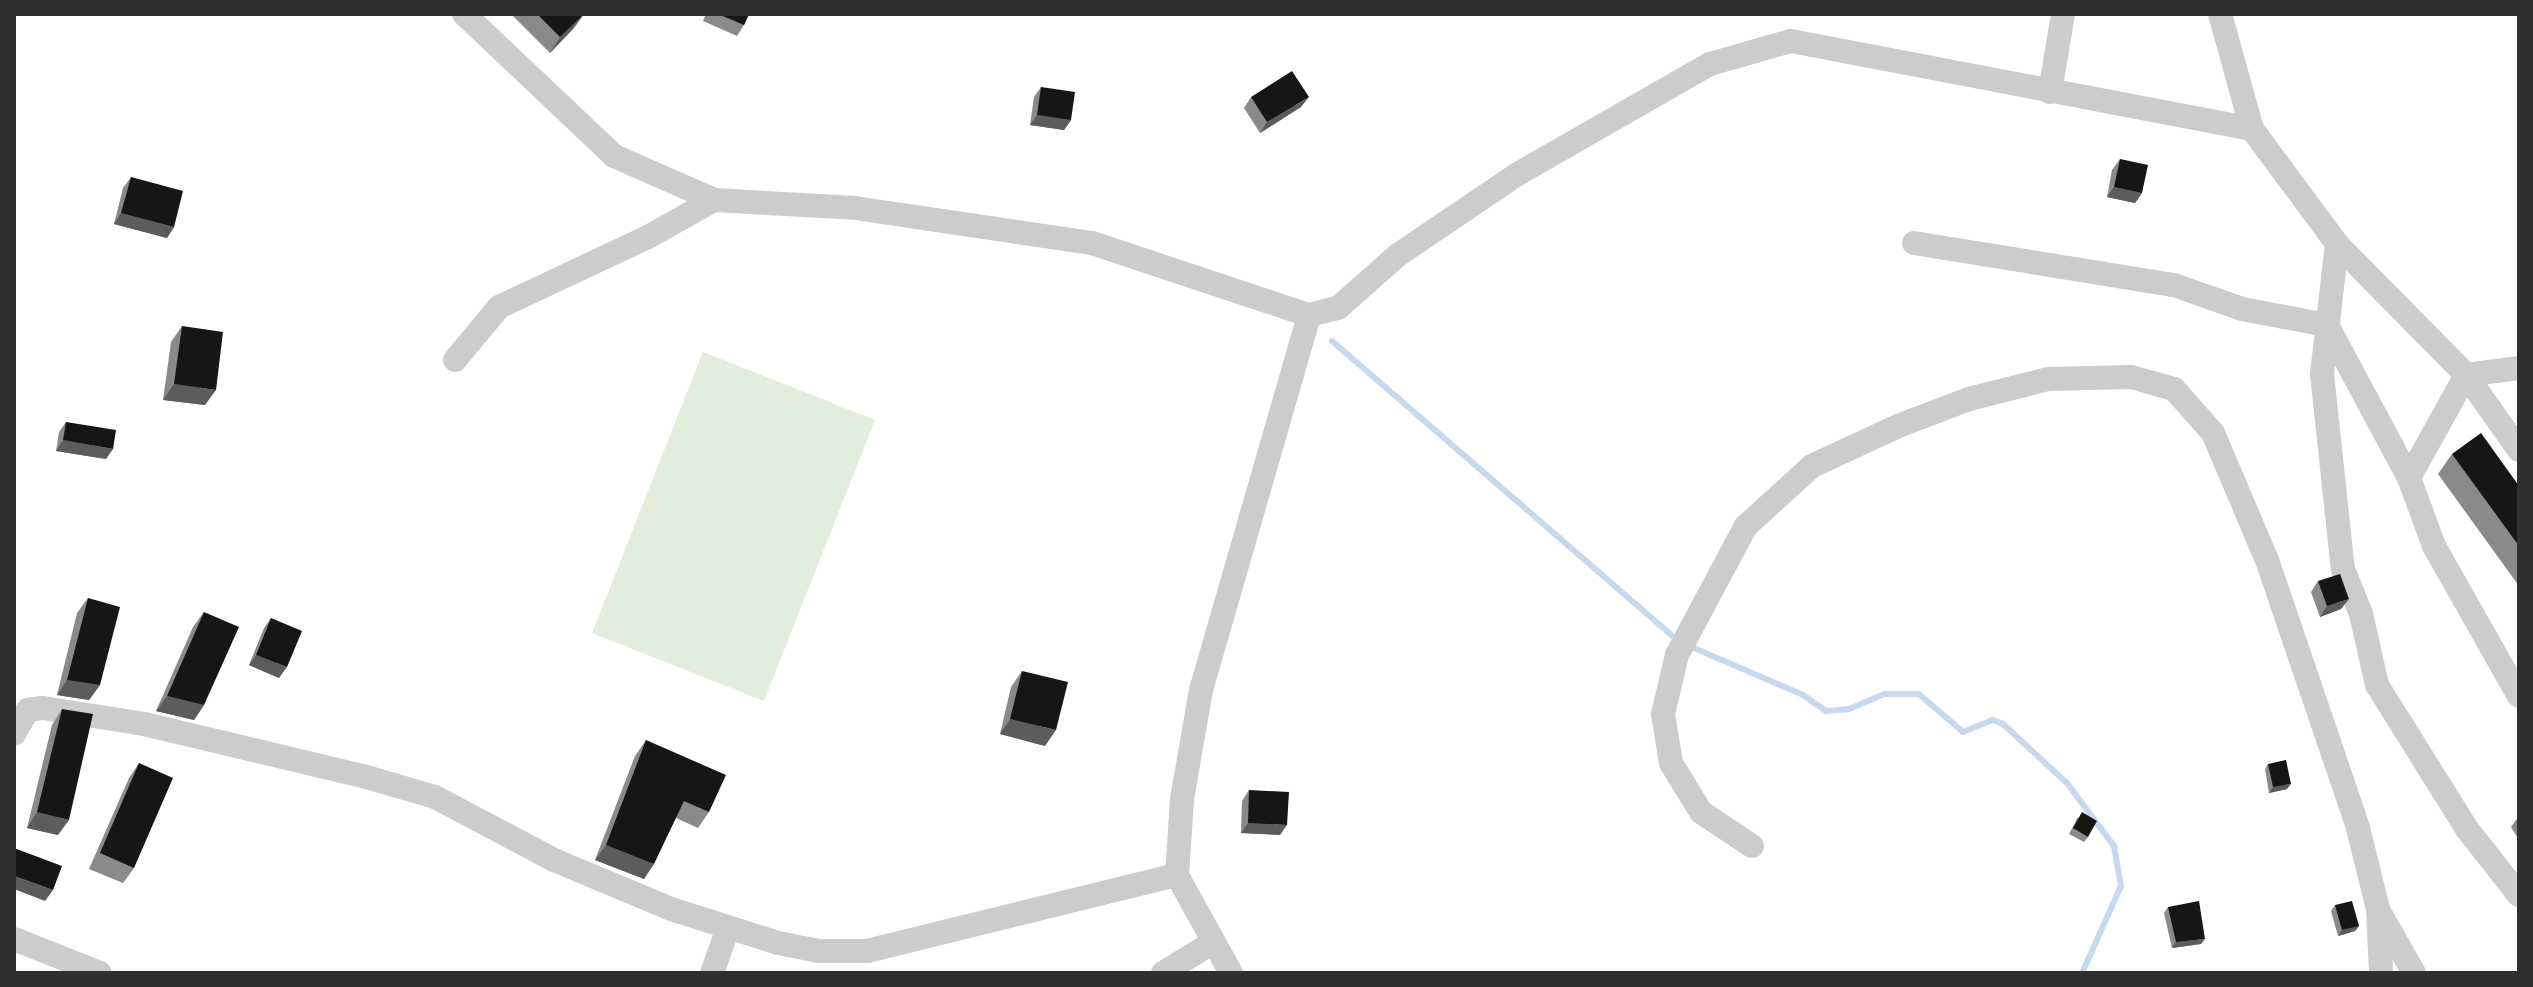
<!DOCTYPE html>
<style>
body{margin:0}
#map{position:relative;width:2533px;height:987px;overflow:hidden;background:#fff;font-family:"Space Grotesk",sans-serif}
div>[style]{position:absolute}
.green>*{inset:0;background:#e2eddc}
.stream>*{height:6px;margin:-3px;padding:0 3px;transform-origin:3px;border-radius:3px;background:#c6d9ef}
.minor>*{height:24px;margin:-12px;padding:0 12px;transform-origin:12px;border-radius:12px;background:#ccc}
.wall>*{inset:0;background:#8a8a8a}
.shaded-wall>*{inset:0;background:#5c5c5c}
.building>*{inset:0;background:#161616}
span{translate:-50% -50%;white-space:nowrap;text-align:center;line-height:1.15;-webkit-text-stroke:8px #fff;paint-order:stroke}
.frame{position:absolute;inset:0;border:16px solid #2f2f2f;pointer-events:none}
</style>
<div id="map">
<div class="green">
<i style="clip-path:polygon(703px 352px,875px 420px,764px 701px,592px 633px)"></i>
</div>
<div class="stream">
<i style="left:1332px;top:341px;width:457px;rotate:40.9deg"></i>
<i style="left:1687px;top:645px;width:126px;rotate:23.3deg"></i>
<i style="left:1803px;top:695px;width:28px;rotate:35deg"></i>
<i style="left:1826px;top:711px;width:23px;rotate:-5deg"></i>
<i style="left:1849px;top:709px;width:39px;rotate:-23deg"></i>
<i style="left:1885px;top:694px;width:34px"></i>
<i style="left:1919px;top:694px;width:58px;rotate:40.8deg"></i>
<i style="left:1963px;top:732px;width:32px;rotate:-22deg"></i>
<i style="left:1993px;top:720px;width:11px;rotate:22deg"></i>
<i style="left:2003px;top:724px;width:87px;rotate:42.7deg"></i>
<i style="left:2067px;top:783px;width:79px;rotate:53.3deg"></i>
<i style="left:2114px;top:846px;width:41px;rotate:80.1deg"></i>
<i style="left:2121px;top:886px;width:95px;rotate:114.1deg"></i>
</div>
<div class="minor">
<i style="left:464px;top:14px;width:207px;rotate:43.4deg"></i>
<i style="left:614px;top:156px;width:109px;rotate:23.7deg"></i>
<i style="left:714px;top:200px;width:141px;rotate:3.2deg"></i>
<i style="left:855px;top:208px;width:240px;rotate:8.4deg"></i>
<i style="left:1092px;top:243px;width:229px;rotate:18.4deg"></i>
<i style="left:1309px;top:315px;width:30px;rotate:-14deg"></i>
<i style="left:1338px;top:308px;width:80px;rotate:-41.5deg"></i>
<i style="left:1398px;top:255px;width:143px;rotate:-34.1deg"></i>
<i style="left:1516px;top:175px;width:224px;rotate:-29.8deg"></i>
<i style="left:1710px;top:64px;width:84px;rotate:-15.9deg"></i>
<i style="left:1791px;top:41px;width:469px;rotate:10.8deg"></i>
<i style="left:2220px;top:14px;width:119px;rotate:74.5deg"></i>
<i style="left:2252px;top:129px;width:143px;rotate:53.5deg"></i>
<i style="left:2337px;top:244px;width:184px;rotate:45.4deg"></i>
<i style="left:2466px;top:375px;width:92px;rotate:54.8deg"></i>
<i style="left:2050px;top:92px;width:79px;rotate:-80.5deg"></i>
<i style="left:1914px;top:243px;width:263px;rotate:9.2deg"></i>
<i style="left:2174px;top:285px;width:72px;rotate:19.4deg"></i>
<i style="left:2242px;top:309px;width:86px;rotate:10.7deg"></i>
<i style="left:2327px;top:325px;width:174px;rotate:61.8deg"></i>
<i style="left:2337px;top:244px;width:131px;rotate:96.6deg"></i>
<i style="left:2322px;top:374px;width:196px;rotate:83.9deg"></i>
<i style="left:2343px;top:569px;width:48px;rotate:68.2deg"></i>
<i style="left:2361px;top:614px;width:73px;rotate:77.3deg"></i>
<i style="left:2377px;top:685px;width:170px;rotate:58deg"></i>
<i style="left:2467px;top:829px;width:84px;rotate:51.8deg"></i>
<i style="left:455px;top:360px;width:69px;rotate:-50.3deg"></i>
<i style="left:499px;top:307px;width:165px;rotate:-25.2deg"></i>
<i style="left:648px;top:237px;width:76px;rotate:-29.3deg"></i>
<i style="left:2519px;top:368px;width:53px;rotate:172.5deg"></i>
<i style="left:2466px;top:375px;width:118px;rotate:119deg"></i>
<i style="left:2409px;top:478px;width:72px;rotate:69.8deg"></i>
<i style="left:2434px;top:546px;width:172px;rotate:60.5deg"></i>
<i style="left:14px;top:734px;width:28px;rotate:-60deg"></i>
<i style="left:28px;top:710px;width:15px;rotate:-8deg"></i>
<i style="left:43px;top:708px;width:102px;rotate:9deg"></i>
<i style="left:144px;top:724px;width:225px;rotate:13.4deg"></i>
<i style="left:363px;top:776px;width:75px;rotate:16.3deg"></i>
<i style="left:435px;top:797px;width:135px;rotate:27.9deg"></i>
<i style="left:554px;top:860px;width:127px;rotate:22.7deg"></i>
<i style="left:671px;top:909px;width:112px;rotate:17.6deg"></i>
<i style="left:778px;top:943px;width:42px;rotate:11deg"></i>
<i style="left:819px;top:951px;width:48px"></i>
<i style="left:867px;top:951px;width:319px;rotate:-13.8deg"></i>
<i style="left:1752px;top:846px;width:61px;rotate:-146.3deg"></i>
<i style="left:1701px;top:812px;width:57px;rotate:-121.5deg"></i>
<i style="left:1671px;top:763px;width:50px;rotate:-99.3deg"></i>
<i style="left:1663px;top:714px;width:61px;rotate:-76.7deg"></i>
<i style="left:1677px;top:655px;width:146px;rotate:-61.9deg"></i>
<i style="left:1746px;top:526px;width:89px;rotate:-42.3deg"></i>
<i style="left:1812px;top:466px;width:95px;rotate:-24.9deg"></i>
<i style="left:1898px;top:426px;width:76px;rotate:-20.8deg"></i>
<i style="left:1969px;top:399px;width:81px;rotate:-14.2deg"></i>
<i style="left:2048px;top:379px;width:83px;rotate:-1.4deg"></i>
<i style="left:2131px;top:377px;width:45px;rotate:15.6deg"></i>
<i style="left:2174px;top:389px;width:59px;rotate:48.4deg"></i>
<i style="left:2213px;top:433px;width:138px;rotate:67deg"></i>
<i style="left:2267px;top:560px;width:283px;rotate:71.2deg"></i>
<i style="left:2358px;top:828px;width:83px;rotate:76.1deg"></i>
<i style="left:2378px;top:909px;width:64px;rotate:87.3deg"></i>
<i style="left:2381px;top:915px;width:67px;rotate:60.4deg"></i>
<i style="left:14px;top:939px;width:92px;rotate:21.6deg"></i>
<i style="left:712px;top:973px;width:48px;rotate:-70.4deg"></i>
<i style="left:1163px;top:973px;width:57px;rotate:-31.5deg"></i>
<i style="left:1231px;top:973px;width:112px;rotate:-118.9deg"></i>
<i style="left:1177px;top:875px;width:76px;rotate:-86.2deg"></i>
<i style="left:1182px;top:799px;width:111px;rotate:-80.1deg"></i>
<i style="left:1201px;top:690px;width:390px;rotate:-73.9deg"></i>
</div>
<div class="wall">
<i style="clip-path:polygon(511px 14px,584px 14px,573px 29px,550px 53px)"></i>
<i style="clip-path:polygon(706px 14px,749px 14px,744px 25px,737px 36px,703px 21px)"></i>
<i style="clip-path:polygon(1041px 87px,1071px 120px,1064px 130px,1030px 125px,1034px 97px)"></i>
<i style="clip-path:polygon(1251px 97px,1301px 107px,1260px 133px,1244px 108px)"></i>
<i style="clip-path:polygon(2120px 159px,2142px 193px,2135px 203px,2107px 197px,2112px 170px)"></i>
<i style="clip-path:polygon(131px 177px,174px 227px,167px 238px,114px 224px,123px 188px)"></i>
<i style="clip-path:polygon(182px 326px,205px 405px,163px 400px,171px 342px)"></i>
<i style="clip-path:polygon(66px 422px,106px 459px,56px 451px,59px 432px)"></i>
<i style="clip-path:polygon(2452px 454px,2519px 486px,2519px 586px,2438px 474px)"></i>
<i style="clip-path:polygon(2318px 581px,2341px 609px,2320px 617px,2311px 592px)"></i>
<i style="clip-path:polygon(88px 598px,100px 685px,89px 700px,57px 695px,77px 613px)"></i>
<i style="clip-path:polygon(204px 612px,204px 705px,194px 720px,156px 711px,193px 627px)"></i>
<i style="clip-path:polygon(271px 618px,279px 678px,249px 665px,264px 628px)"></i>
<i style="clip-path:polygon(1022px 671px,1045px 746px,1000px 734px,1011px 687px)"></i>
<i style="clip-path:polygon(62px 709px,58px 835px,27px 828px,52px 725px)"></i>
<i style="clip-path:polygon(646px 740px,709px 812px,698px 828px,676px 818px,644px 879px,595px 860px,635px 756px)"></i>
<i style="clip-path:polygon(139px 763px,134px 868px,123px 883px,89px 869px,129px 778px)"></i>
<i style="clip-path:polygon(2268px 764px,2287px 789px,2269px 793px,2265px 769px)"></i>
<i style="clip-path:polygon(1249px 790px,1280px 835px,1241px 833px,1242px 801px)"></i>
<i style="clip-path:polygon(2519px 816px,2519px 840px,2511px 827px)"></i>
<i style="clip-path:polygon(2078px 817px,2088px 837px,2084px 842px,2069px 834px)"></i>
<i style="clip-path:polygon(2335px 905px,2359px 926px,2355px 931px,2338px 936px,2331px 911px)"></i>
<i style="clip-path:polygon(2168px 907px,2201px 944px,2172px 948px,2164px 913px)"></i>
</div>
<div class="shaded-wall">
<i style="clip-path:polygon(584px 14px,573px 29px,550px 53px,560px 37px)"></i>
<i style="clip-path:polygon(1309px 97px,1301px 107px,1260px 133px,1267px 122px)"></i>
<i style="clip-path:polygon(1037px 115px,1071px 120px,1064px 130px,1030px 125px)"></i>
<i style="clip-path:polygon(2114px 187px,2142px 193px,2135px 203px,2107px 197px)"></i>
<i style="clip-path:polygon(121px 213px,174px 227px,167px 238px,114px 224px)"></i>
<i style="clip-path:polygon(174px 384px,216px 390px,205px 405px,163px 400px)"></i>
<i style="clip-path:polygon(63px 440px,113px 449px,106px 459px,56px 451px)"></i>
<i style="clip-path:polygon(2349px 599px,2341px 609px,2320px 617px,2327px 606px)"></i>
<i style="clip-path:polygon(256px 655px,287px 667px,279px 678px,249px 665px)"></i>
<i style="clip-path:polygon(67px 680px,100px 685px,89px 700px,57px 695px)"></i>
<i style="clip-path:polygon(167px 696px,204px 705px,194px 720px,156px 711px)"></i>
<i style="clip-path:polygon(1010px 719px,1056px 730px,1045px 746px,1000px 734px)"></i>
<i style="clip-path:polygon(2291px 784px,2287px 789px,2269px 793px,2273px 787px)"></i>
<i style="clip-path:polygon(37px 812px,69px 820px,58px 835px,27px 828px)"></i>
<i style="clip-path:polygon(1248px 823px,1287px 825px,1280px 835px,1241px 833px)"></i>
<i style="clip-path:polygon(606px 845px,654px 864px,644px 879px,595px 860px)"></i>
<i style="clip-path:polygon(14px 876px,53px 890px,45px 901px,14px 889px)"></i>
<i style="clip-path:polygon(2359px 926px,2355px 931px,2338px 936px,2342px 930px)"></i>
<i style="clip-path:polygon(2205px 939px,2201px 944px,2172px 948px,2176px 942px)"></i>
</div>
<div class="building">
<i style="clip-path:polygon(537px 14px,584px 14px,560px 37px)"></i>
<i style="clip-path:polygon(718px 14px,749px 14px,744px 25px)"></i>
<i style="clip-path:polygon(1292px 71px,1309px 97px,1267px 122px,1251px 97px)"></i>
<i style="clip-path:polygon(1041px 87px,1075px 92px,1071px 120px,1037px 115px)"></i>
<i style="clip-path:polygon(2120px 159px,2148px 165px,2142px 193px,2114px 187px)"></i>
<i style="clip-path:polygon(131px 177px,183px 191px,174px 227px,121px 213px)"></i>
<i style="clip-path:polygon(182px 326px,223px 332px,216px 390px,174px 384px)"></i>
<i style="clip-path:polygon(66px 422px,116px 430px,113px 449px,63px 440px)"></i>
<i style="clip-path:polygon(2481px 433px,2519px 486px,2519px 546px,2452px 454px)"></i>
<i style="clip-path:polygon(2340px 574px,2349px 599px,2327px 606px,2318px 581px)"></i>
<i style="clip-path:polygon(88px 598px,120px 607px,100px 685px,67px 680px)"></i>
<i style="clip-path:polygon(204px 612px,239px 627px,204px 705px,167px 696px)"></i>
<i style="clip-path:polygon(271px 618px,302px 631px,287px 667px,256px 655px)"></i>
<i style="clip-path:polygon(1022px 671px,1068px 682px,1056px 730px,1010px 719px)"></i>
<i style="clip-path:polygon(62px 709px,93px 714px,69px 820px,37px 812px)"></i>
<i style="clip-path:polygon(646px 740px,726px 775px,709px 812px,684px 801px,654px 864px,606px 845px)"></i>
<i style="clip-path:polygon(2286px 760px,2291px 784px,2273px 787px,2268px 764px)"></i>
<i style="clip-path:polygon(139px 763px,173px 778px,134px 868px,100px 853px)"></i>
<i style="clip-path:polygon(1249px 790px,1289px 792px,1287px 825px,1248px 823px)"></i>
<i style="clip-path:polygon(2082px 812px,2097px 821px,2088px 837px,2073px 828px)"></i>
<i style="clip-path:polygon(14px 848px,62px 866px,53px 890px,14px 876px)"></i>
<i style="clip-path:polygon(2199px 901px,2205px 939px,2176px 942px,2168px 907px)"></i>
<i style="clip-path:polygon(2352px 901px,2359px 926px,2342px 930px,2335px 905px)"></i>
</div>
<div class="frame"></div>
</div>
